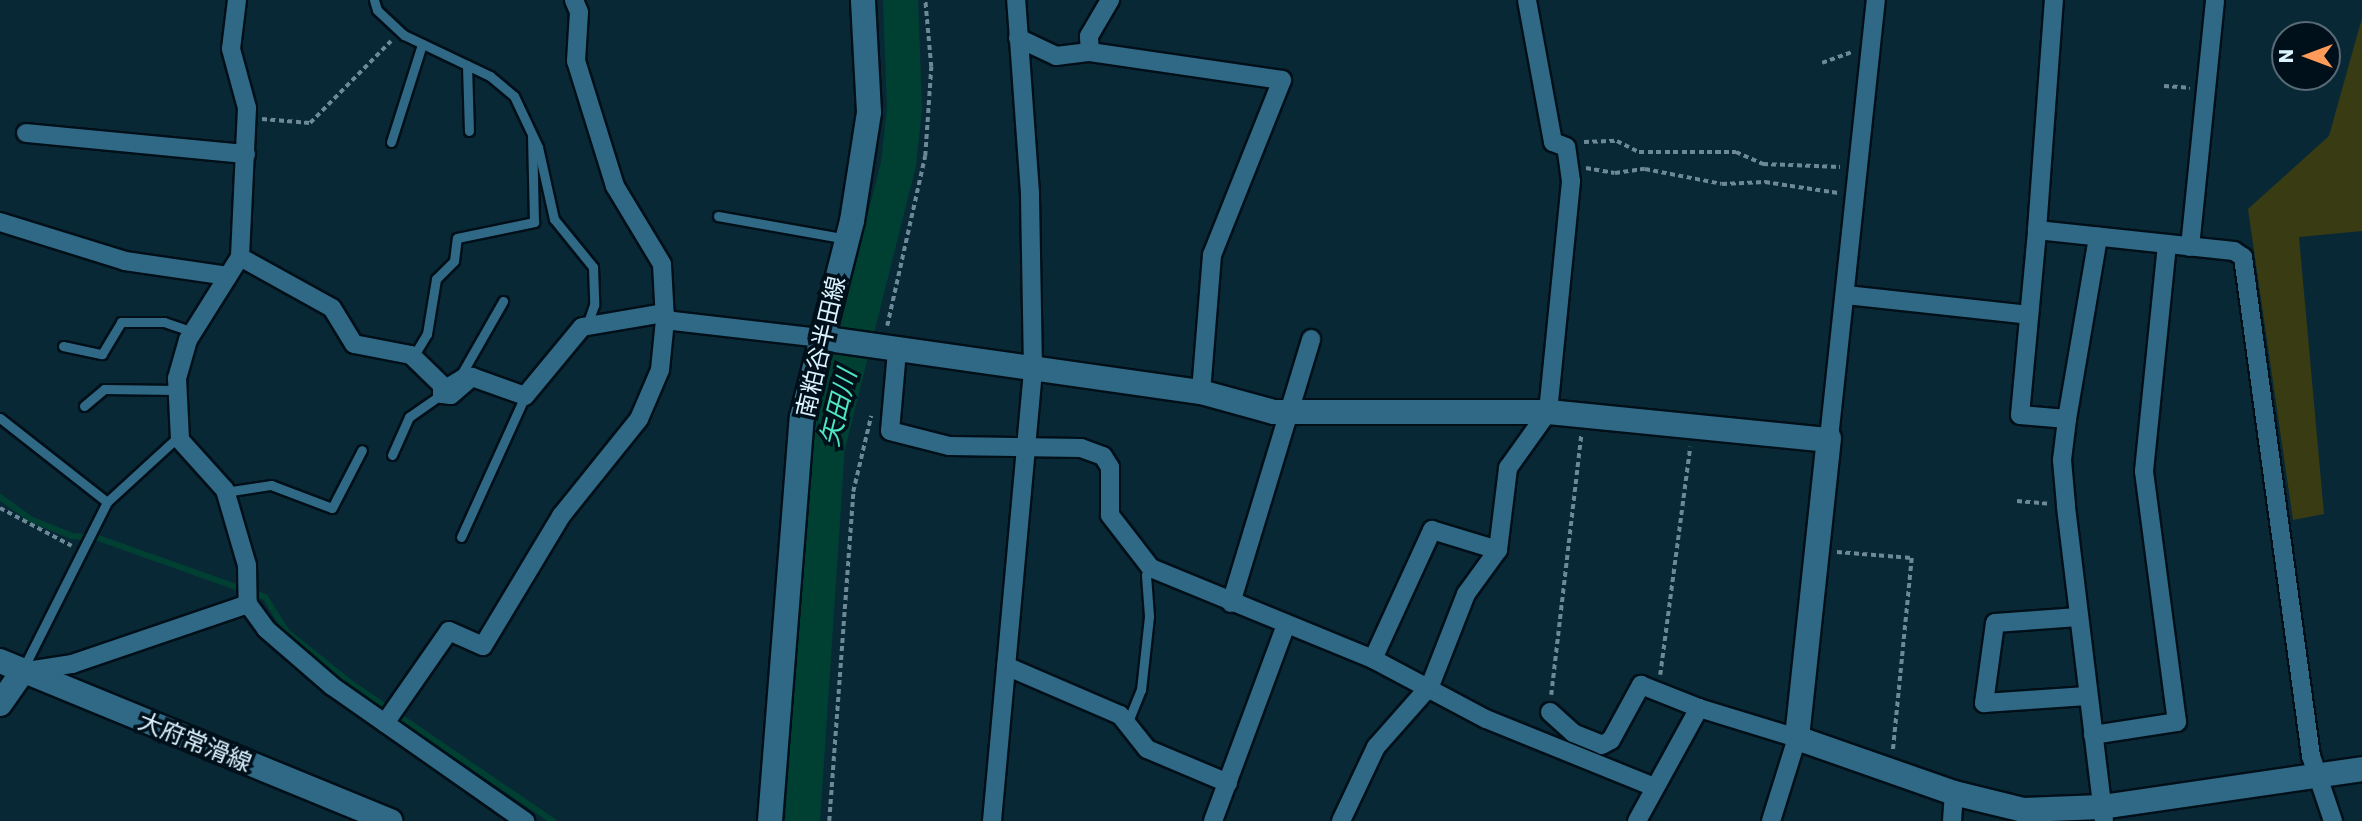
<!DOCTYPE html>
<meta charset="utf-8">
<style>
body{margin:0}
#map{position:relative;width:2362px;height:821px;overflow:hidden;background:#092836;font-family:Poppins,"Noto Sans JP",sans-serif}
div>[style]{position:absolute}
.green>*{inset:0;background:#393c13}
.stream>*{height:6px;margin:-3px;padding:0 3px;transform-origin:3px;border-radius:3px;background:#004032}
.river>*{height:35px;margin:-17.5px;padding:0 17.5px;transform-origin:17.5px;border-radius:17.5px;background:#004032}
.path>*{height:3.5px;margin-top:-1.75px;transform-origin:0;background:repeating-linear-gradient(90deg,#6d8896 0 5px,transparent 0 8.5px)}
.roads{filter:drop-shadow(2px 0 #010f18) drop-shadow(-2px 0 #010f18) drop-shadow(0 2px #010f18) drop-shadow(0 -2px #010f18)}
.lane>*{height:9px;margin:-4.5px;padding:0 4.5px;transform-origin:4.5px;border-radius:4.5px;background:#306985}
.street>*{height:18px;margin:-9px;padding:0 9px;transform-origin:9px;border-radius:9px;background:#306985}
.secondary>*{height:24px;margin:-12px;padding:0 12px;transform-origin:12px;border-radius:12px;background:#306985}
span{translate:-50% -50%;white-space:nowrap;text-align:center;line-height:1.15;-webkit-text-stroke:7px #00101a;paint-order:stroke}
.street-label{font-size:24px;color:#dbf2ff}
.water-label{font-size:26px;color:#4ee5bf;font-style:italic}
.north{position:absolute;left:2271px;top:21px;width:70px;height:70px;box-sizing:border-box;background:#00101a;border:2px solid #586a76;border-radius:50%;rotate:270deg;font-size:19px;font-weight:700;line-height:28px;text-align:center;color:#dbf2ff}
.north::after{content:'';display:block;margin:auto;width:24px;height:32px;background:#fe9b59;clip-path:polygon(50% 0,100% 100%,50% 72%,0 100%)}
</style>
<div id="map">
<div class="green">
<i style="clip-path:polygon(2362px 18px,2362px 231px,2299px 237px,2324px 514px,2293px 520px,2248px 209px,2329px 136px)"></i>
</div>
<div class="stream">
<i style="left:0;top:497px;width:37px;rotate:36deg"></i>
<i style="left:30px;top:519px;width:45px;rotate:22deg"></i>
<i style="left:72px;top:536px;width:26px;rotate:4deg"></i>
<i style="left:98px;top:538px;width:177px;rotate:19.5deg"></i>
<i style="left:265px;top:597px;width:40px;rotate:58deg"></i>
<i style="left:286px;top:631px;width:85px;rotate:38.8deg"></i>
<i style="left:352px;top:684px;width:243px;rotate:34.3deg"></i>
</div>
<div class="river">
<i style="left:802px;top:821px;width:376px;rotate:-86.2deg"></i>
<i style="left:827px;top:446px;width:291px;rotate:-75.9deg"></i>
<i style="left:898px;top:164px;width:56px;rotate:-83.9deg"></i>
<i style="left:904px;top:108px;width:108px;rotate:-92.1deg"></i>
</div>
<div class="path">
<i style="left:1822px;top:63px;width:33px;rotate:-20deg"></i>
<i style="left:2164px;top:86px;width:26px;rotate:4deg"></i>
<i style="left:262px;top:119px;width:48px;rotate:4.8deg"></i>
<i style="left:310px;top:123px;width:115px;rotate:-45.4deg"></i>
<i style="left:1584px;top:142px;width:33px;rotate:-2deg"></i>
<i style="left:1617px;top:141px;width:25px;rotate:27deg"></i>
<i style="left:1639px;top:152px;width:97px"></i>
<i style="left:1736px;top:152px;width:30px;rotate:24deg"></i>
<i style="left:1763px;top:164px;width:77px;rotate:2.2deg"></i>
<i style="left:1586px;top:168px;width:29px;rotate:10deg"></i>
<i style="left:1615px;top:173px;width:30px;rotate:-8deg"></i>
<i style="left:1645px;top:169px;width:78px;rotate:11deg"></i>
<i style="left:1722px;top:184px;width:43px;rotate:-2.7deg"></i>
<i style="left:1765px;top:182px;width:74px;rotate:8.6deg"></i>
<i style="left:887px;top:326px;width:174px;rotate:-77.4deg"></i>
<i style="left:925px;top:156px;width:89px;rotate:-86.1deg"></i>
<i style="left:931px;top:67px;width:67px;rotate:-95.1deg"></i>
<i style="left:2017px;top:501px;width:33px;rotate:5deg"></i>
<i style="left:0;top:508px;width:81px;rotate:27.8deg"></i>
<i style="left:1837px;top:552px;width:75px;rotate:4.6deg"></i>
<i style="left:1912px;top:558px;width:194px;rotate:95.6deg"></i>
<i style="left:1660px;top:675px;width:230px;rotate:-82.5deg"></i>
<i style="left:1551px;top:695px;width:262px;rotate:-83.4deg"></i>
<i style="left:829px;top:821px;width:330px;rotate:-85.8deg"></i>
<i style="left:853px;top:492px;width:78px;rotate:-76.7deg"></i>
</div>
<div class="roads">
<div class="lane">
<i style="left:374px;top:0;width:10px;rotate:73deg"></i>
<i style="left:377px;top:10px;width:37px;rotate:43deg"></i>
<i style="left:404px;top:35px;width:95px;rotate:25.5deg"></i>
<i style="left:490px;top:76px;width:31px;rotate:40deg"></i>
<i style="left:514px;top:96px;width:56px;rotate:64.8deg"></i>
<i style="left:538px;top:147px;width:74px;rotate:77.5deg"></i>
<i style="left:554px;top:219px;width:62px;rotate:50.9deg"></i>
<i style="left:593px;top:267px;width:38px;rotate:88deg"></i>
<i style="left:594px;top:305px;width:21px;rotate:109deg"></i>
<i style="left:467px;top:65px;width:66px;rotate:88.3deg"></i>
<i style="left:391px;top:142px;width:103px;rotate:-72.4deg"></i>
<i style="left:718px;top:216px;width:131px;rotate:10.1deg"></i>
<i style="left:63px;top:346px;width:40px;rotate:12deg"></i>
<i style="left:102px;top:354px;width:37px;rotate:-59deg"></i>
<i style="left:121px;top:322px;width:43px"></i>
<i style="left:164px;top:322px;width:31px;rotate:19deg"></i>
<i style="left:413px;top:357px;width:27px;rotate:-59deg"></i>
<i style="left:427px;top:334px;width:56px;rotate:-80.7deg"></i>
<i style="left:436px;top:279px;width:25px;rotate:-45deg"></i>
<i style="left:454px;top:261px;width:23px;rotate:-83deg"></i>
<i style="left:457px;top:238px;width:79px;rotate:-11.7deg"></i>
<i style="left:534px;top:222px;width:85px;rotate:-91.3deg"></i>
<i style="left:442px;top:385px;width:23px;rotate:-31deg"></i>
<i style="left:462px;top:373px;width:83px;rotate:-60.3deg"></i>
<i style="left:84px;top:406px;width:26px;rotate:-40deg"></i>
<i style="left:104px;top:389px;width:72px;rotate:0.8deg"></i>
<i style="left:0;top:418px;width:136px;rotate:38.1deg"></i>
<i style="left:107px;top:502px;width:98px;rotate:-42.5deg"></i>
<i style="left:392px;top:455px;width:42px;rotate:-65.9deg"></i>
<i style="left:409px;top:417px;width:40px;rotate:-34.9deg"></i>
<i style="left:225px;top:492px;width:47px;rotate:-8.7deg"></i>
<i style="left:271px;top:485px;width:65px;rotate:20.7deg"></i>
<i style="left:332px;top:508px;width:65px;rotate:-62.7deg"></i>
<i style="left:461px;top:537px;width:155px;rotate:-65.6deg"></i>
<i style="left:23px;top:669px;width:187px;rotate:-63.3deg"></i>
<i style="left:1127px;top:724px;width:37px;rotate:-68deg"></i>
<i style="left:1141px;top:690px;width:74px;rotate:-83.8deg"></i>
<i style="left:1149px;top:616px;width:41px;rotate:-94.2deg"></i>
<i style="left:1146px;top:575px;width:9px;rotate:-54deg"></i>
</div>
<div class="street">
<i style="left:237px;top:0;width:49px;rotate:97deg"></i>
<i style="left:231px;top:49px;width:61px;rotate:74.8deg"></i>
<i style="left:247px;top:108px;width:149px;rotate:92.7deg"></i>
<i style="left:240px;top:257px;width:98px;rotate:122.1deg"></i>
<i style="left:188px;top:340px;width:40px;rotate:106deg"></i>
<i style="left:177px;top:378px;width:62px;rotate:87.2deg"></i>
<i style="left:180px;top:440px;width:67px;rotate:48deg"></i>
<i style="left:225px;top:490px;width:78px;rotate:73.7deg"></i>
<i style="left:247px;top:565px;width:39px;rotate:89deg"></i>
<i style="left:248px;top:604px;width:31px;rotate:54deg"></i>
<i style="left:266px;top:629px;width:87px;rotate:40.8deg"></i>
<i style="left:332px;top:686px;width:236px;rotate:35deg"></i>
<i style="left:1018px;top:38px;width:42px;rotate:25.3deg"></i>
<i style="left:1056px;top:56px;width:34px;rotate:-7deg"></i>
<i style="left:1090px;top:52px;width:16px;rotate:-94deg"></i>
<i style="left:1089px;top:36px;width:42px;rotate:-59.7deg"></i>
<i style="left:1090px;top:52px;width:194px;rotate:8.3deg"></i>
<i style="left:1282px;top:80px;width:188px;rotate:111.8deg"></i>
<i style="left:1212px;top:255px;width:137px;rotate:94.6deg"></i>
<i style="left:26px;top:133px;width:221px;rotate:5.5deg"></i>
<i style="left:0;top:222px;width:131px;rotate:17.3deg"></i>
<i style="left:125px;top:261px;width:104px;rotate:8.3deg"></i>
<i style="left:2037px;top:230px;width:231px;rotate:-85.8deg"></i>
<i style="left:2190px;top:247px;width:248px;rotate:-84.2deg"></i>
<i style="left:240px;top:257px;width:105px;rotate:29deg"></i>
<i style="left:332px;top:308px;width:42px;rotate:58.6deg"></i>
<i style="left:354px;top:344px;width:58px;rotate:10.9deg"></i>
<i style="left:411px;top:355px;width:43px;rotate:44.1deg"></i>
<i style="left:442px;top:385px;width:9px;rotate:90deg"></i>
<i style="left:442px;top:394px;width:9px;rotate:6deg"></i>
<i style="left:451px;top:395px;width:28px;rotate:-41deg"></i>
<i style="left:472px;top:377px;width:56px;rotate:19.7deg"></i>
<i style="left:525px;top:396px;width:89px;rotate:-50.4deg"></i>
<i style="left:582px;top:327px;width:84px;rotate:-9.6deg"></i>
<i style="left:1846px;top:295px;width:184px;rotate:6.2deg"></i>
<i style="left:665px;top:320px;width:157px;rotate:6.6deg"></i>
<i style="left:897px;top:351px;width:80px;rotate:95deg"></i>
<i style="left:890px;top:431px;width:61px;rotate:14.3deg"></i>
<i style="left:949px;top:446px;width:132px;rotate:0.9deg"></i>
<i style="left:1081px;top:448px;width:23px;rotate:20deg"></i>
<i style="left:1103px;top:456px;width:13px;rotate:58deg"></i>
<i style="left:1110px;top:467px;width:48px;rotate:90deg"></i>
<i style="left:1110px;top:515px;width:67px;rotate:52.3deg"></i>
<i style="left:1151px;top:568px;width:240px;rotate:22.3deg"></i>
<i style="left:1373px;top:659px;width:128px;rotate:28deg"></i>
<i style="left:1486px;top:719px;width:181px;rotate:22deg"></i>
<i style="left:2067px;top:419px;width:185px;rotate:-80.3deg"></i>
<i style="left:1829px;top:438px;width:441px;rotate:-83.9deg"></i>
<i style="left:1231px;top:603px;width:276px;rotate:-73.1deg"></i>
<i style="left:2078px;top:617px;width:83px;rotate:175.9deg"></i>
<i style="left:1995px;top:623px;width:81px;rotate:97.8deg"></i>
<i style="left:1984px;top:703px;width:103px;rotate:-3.9deg"></i>
<i style="left:1373px;top:659px;width:142px;rotate:-65.4deg"></i>
<i style="left:1432px;top:530px;width:69px;rotate:16.9deg"></i>
<i style="left:1006px;top:666px;width:124px;rotate:23.3deg"></i>
<i style="left:1120px;top:715px;width:43px;rotate:51.5deg"></i>
<i style="left:1147px;top:749px;width:88px;rotate:22.8deg"></i>
<i style="left:27px;top:671px;width:46px;rotate:-8.8deg"></i>
<i style="left:72px;top:664px;width:186px;rotate:-18.8deg"></i>
<i style="left:1550px;top:712px;width:31px;rotate:42deg"></i>
<i style="left:1573px;top:733px;width:31px;rotate:22deg"></i>
<i style="left:1602px;top:745px;width:10px;rotate:-29deg"></i>
<i style="left:1611px;top:740px;width:63px;rotate:-61.4deg"></i>
<i style="left:1641px;top:685px;width:62px;rotate:21.6deg"></i>
<i style="left:385px;top:723px;width:112px;rotate:-55.2deg"></i>
<i style="left:449px;top:631px;width:37px;rotate:24deg"></i>
<i style="left:483px;top:646px;width:152px;rotate:-59deg"></i>
<i style="left:561px;top:516px;width:124px;rotate:-51.2deg"></i>
<i style="left:639px;top:419px;width:53px;rotate:-66.8deg"></i>
<i style="left:660px;top:370px;width:50px;rotate:-84.3deg"></i>
<i style="left:665px;top:320px;width:56px;rotate:-93.1deg"></i>
<i style="left:662px;top:264px;width:91px;rotate:-121.1deg"></i>
<i style="left:615px;top:186px;width:131px;rotate:-107.3deg"></i>
<i style="left:576px;top:61px;width:49px;rotate:-86.5deg"></i>
<i style="left:579px;top:12px;width:13px;rotate:-113deg"></i>
<i style="left:2093px;top:735px;width:85px;rotate:-8.8deg"></i>
<i style="left:2177px;top:722px;width:253px;rotate:-97.5deg"></i>
<i style="left:2144px;top:471px;width:228px;rotate:-84.2deg"></i>
<i style="left:992px;top:821px;width:454px;rotate:-84.8deg"></i>
<i style="left:1033px;top:369px;width:176px;rotate:-91deg"></i>
<i style="left:1030px;top:193px;width:194px;rotate:-94.1deg"></i>
<i style="left:1213px;top:821px;width:209px;rotate:-69.6deg"></i>
<i style="left:1341px;top:821px;width:82px;rotate:-64.7deg"></i>
<i style="left:1376px;top:747px;width:81px;rotate:-48.5deg"></i>
<i style="left:1430px;top:686px;width:99px;rotate:-68.6deg"></i>
<i style="left:1466px;top:594px;width:54px;rotate:-54deg"></i>
<i style="left:1498px;top:550px;width:83px;rotate:-83deg"></i>
<i style="left:1508px;top:468px;width:69px;rotate:-54.5deg"></i>
<i style="left:1548px;top:412px;width:232px;rotate:-84.3deg"></i>
<i style="left:1571px;top:181px;width:34px;rotate:-98deg"></i>
<i style="left:1566px;top:147px;width:14px;rotate:-159deg"></i>
<i style="left:1553px;top:142px;width:144px;rotate:-100.4deg"></i>
<i style="left:1637px;top:821px;width:129px;rotate:-61.2deg"></i>
<i style="left:1699px;top:708px;width:102px;rotate:17deg"></i>
<i style="left:1797px;top:738px;width:87px;rotate:107.4deg"></i>
<i style="left:1952px;top:821px;width:28px;rotate:-86deg"></i>
<i style="left:2104px;top:821px;width:318px;rotate:-96.9deg"></i>
<i style="left:2066px;top:505px;width:45px;rotate:-95.1deg"></i>
<i style="left:2062px;top:460px;width:41px;rotate:-83deg"></i>
<i style="left:2067px;top:419px;width:47px;rotate:-175.1deg"></i>
<i style="left:2020px;top:415px;width:186px;rotate:-84.7deg"></i>
<i style="left:2037px;top:230px;width:198px;rotate:6.1deg"></i>
<i style="left:2234px;top:251px;width:11px;rotate:34deg"></i>
<i style="left:2243px;top:257px;width:504px;rotate:82.24deg"></i>
<i style="left:2311px;top:756px;width:69px;rotate:71.3deg"></i>
</div>
<div class="secondary">
<i style="left:821px;top:338px;width:384px;rotate:8.1deg"></i>
<i style="left:1201px;top:392px;width:76px;rotate:15.3deg"></i>
<i style="left:1274px;top:412px;width:274px"></i>
<i style="left:1548px;top:412px;width:281px;rotate:5.7deg"></i>
<i style="left:1829px;top:438px;width:302px;rotate:96.1deg"></i>
<i style="left:1797px;top:738px;width:166px;rotate:19.3deg"></i>
<i style="left:1954px;top:793px;width:71px;rotate:13.8deg"></i>
<i style="left:2023px;top:810px;width:79px;rotate:-2.2deg"></i>
<i style="left:2102px;top:807px;width:263px;rotate:-8.3deg"></i>
<i style="left:0;top:661px;width:422px;rotate:22.3deg"></i>
<i style="left:0;top:704px;width:39px;rotate:-55deg"></i>
<i style="left:770px;top:821px;width:405px;rotate:-85.5deg"></i>
<i style="left:802px;top:417px;width:202px;rotate:-75.7deg"></i>
<i style="left:852px;top:221px;width:110px;rotate:-81.1deg"></i>
<i style="left:869px;top:112px;width:112px;rotate:-93.1deg"></i>
</div>
</div>
<div class="street-label">
<span style="left:821px;top:347px;rotate:-77deg">南粕谷半田線</span>
<span style="left:195px;top:742px;rotate:22deg">大府常滑線</span>
</div>
<div class="water-label">
<span style="left:839px;top:408px;rotate:-76deg">矢田川</span>
</div>
<div class="north">N</div>
</div>
